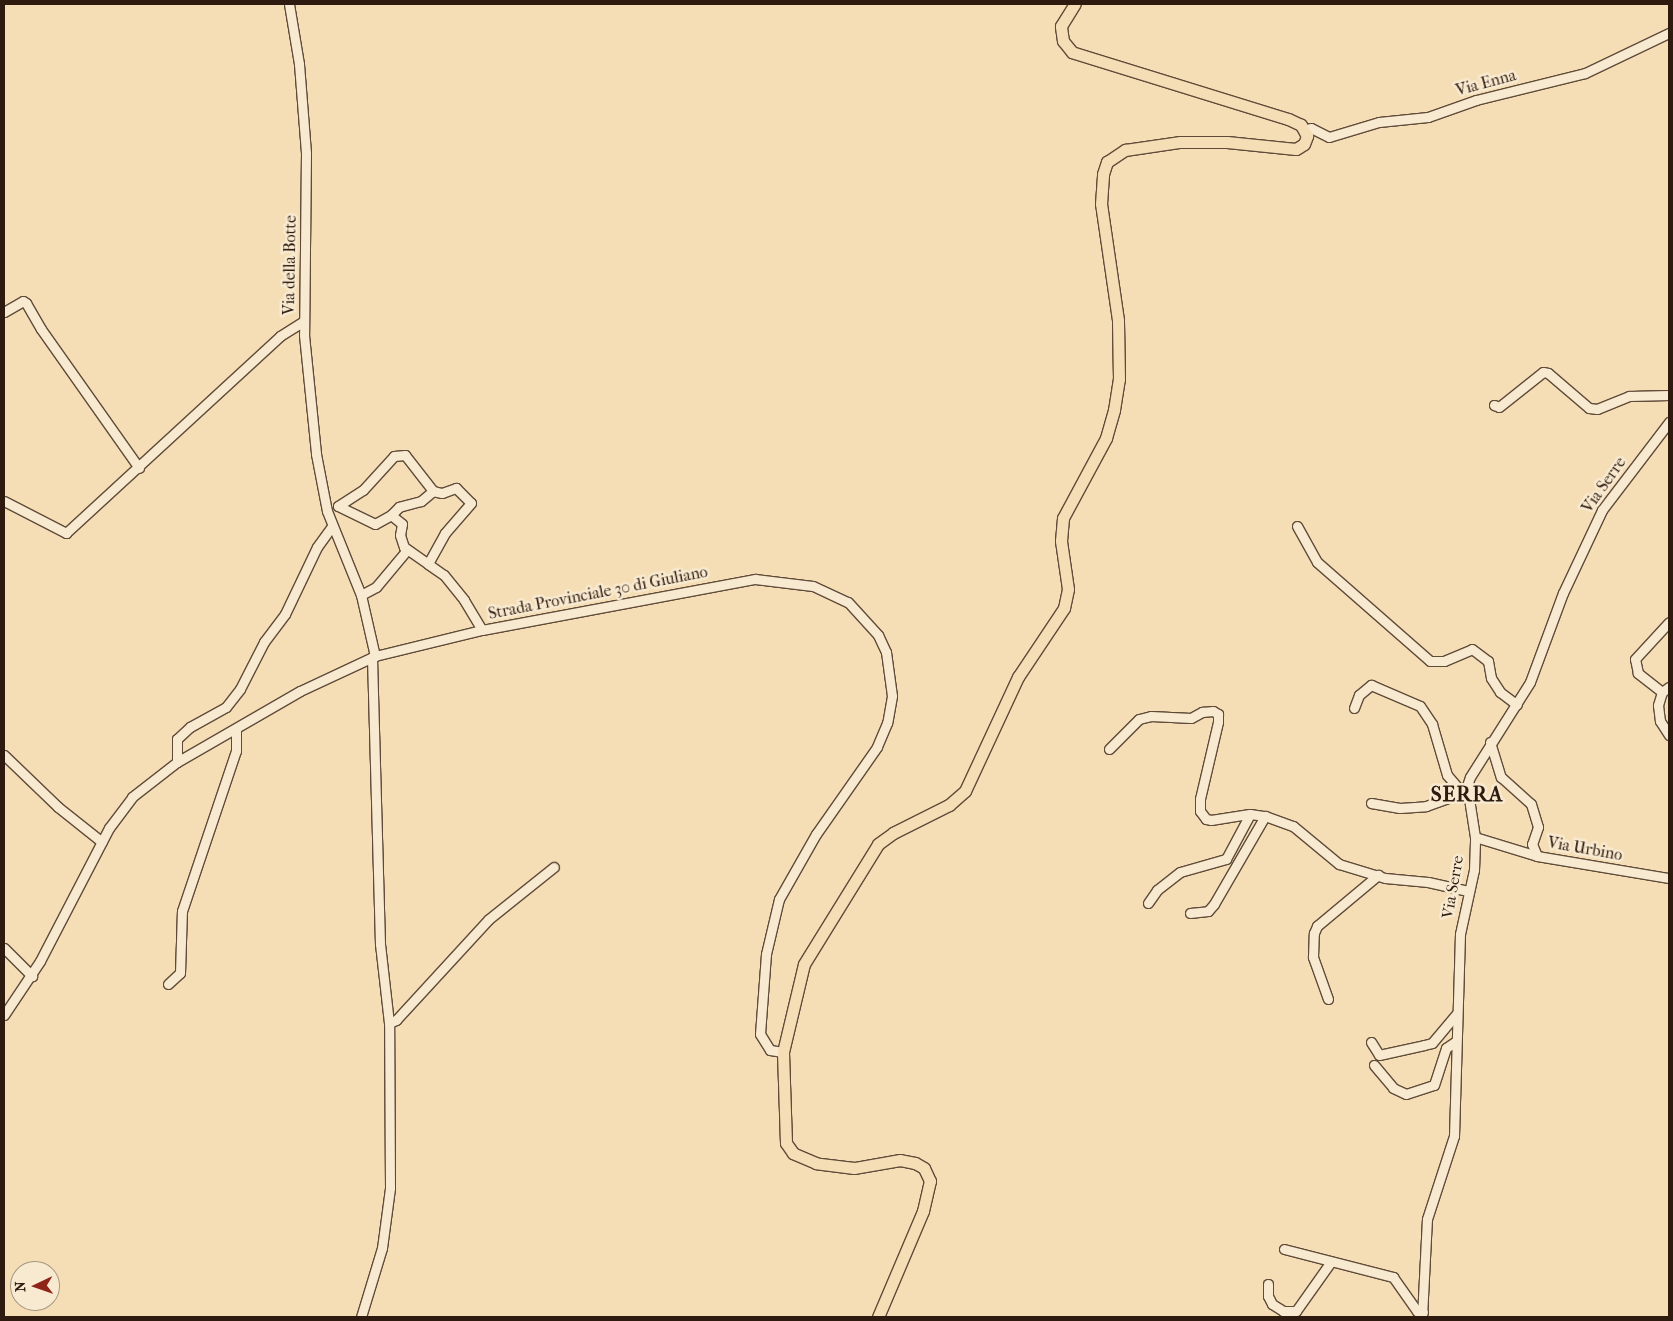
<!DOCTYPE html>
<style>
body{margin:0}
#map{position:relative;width:1673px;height:1321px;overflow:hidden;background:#f5deb6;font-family:"IM FELL French Canon",serif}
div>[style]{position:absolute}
.roads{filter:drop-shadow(1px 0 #604b39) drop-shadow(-1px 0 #604b39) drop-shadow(0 1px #604b39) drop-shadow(0 -1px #604b39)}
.minor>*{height:9px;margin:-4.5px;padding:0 4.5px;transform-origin:4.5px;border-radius:4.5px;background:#f8ead0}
.major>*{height:11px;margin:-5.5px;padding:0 5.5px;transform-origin:5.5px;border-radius:5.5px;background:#f5deb6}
span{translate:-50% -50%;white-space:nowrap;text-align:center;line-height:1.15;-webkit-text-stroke:5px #f8ead0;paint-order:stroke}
.street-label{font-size:16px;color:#2e1a0f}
.district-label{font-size:21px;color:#2e1a0f;font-weight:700;letter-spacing:1px}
.frame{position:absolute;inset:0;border:5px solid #2e1a0f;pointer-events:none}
.north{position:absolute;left:10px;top:1261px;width:50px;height:50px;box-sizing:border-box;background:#f8ead0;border:1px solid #a79783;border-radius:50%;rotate:267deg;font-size:14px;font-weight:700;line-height:20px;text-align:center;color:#2e1a0f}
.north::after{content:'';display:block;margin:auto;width:18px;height:22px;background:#8f2418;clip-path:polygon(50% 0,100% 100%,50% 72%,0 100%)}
</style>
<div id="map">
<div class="roads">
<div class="minor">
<i style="left:289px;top:4px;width:61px;rotate:80.5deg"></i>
<i style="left:299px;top:64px;width:89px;rotate:85.5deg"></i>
<i style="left:306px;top:153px;width:182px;rotate:90.6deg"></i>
<i style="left:304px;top:335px;width:120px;rotate:84.2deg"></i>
<i style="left:316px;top:454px;width:58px;rotate:79.1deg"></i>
<i style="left:327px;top:511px;width:91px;rotate:68deg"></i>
<i style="left:361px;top:595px;width:63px;rotate:77.1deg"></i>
<i style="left:1306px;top:129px;width:5px;rotate:-11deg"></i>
<i style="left:1311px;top:128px;width:20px;rotate:27deg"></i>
<i style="left:1329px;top:137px;width:52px;rotate:-16.7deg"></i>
<i style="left:1379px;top:122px;width:49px;rotate:-5.8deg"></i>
<i style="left:1428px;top:117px;width:51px;rotate:-19.5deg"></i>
<i style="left:1476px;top:100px;width:112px;rotate:-13.9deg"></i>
<i style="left:1585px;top:73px;width:93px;rotate:-25.5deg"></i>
<i style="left:4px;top:312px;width:22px;rotate:-30deg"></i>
<i style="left:23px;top:301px;width:4px;rotate:34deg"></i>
<i style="left:26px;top:303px;width:30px;rotate:60deg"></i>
<i style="left:41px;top:329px;width:170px;rotate:54.8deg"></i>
<i style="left:1494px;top:405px;width:5px;rotate:22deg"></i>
<i style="left:1499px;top:407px;width:56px;rotate:-38.5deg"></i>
<i style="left:1543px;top:372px;width:5px;rotate:11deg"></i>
<i style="left:1548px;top:373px;width:54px;rotate:40.5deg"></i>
<i style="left:1589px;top:408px;width:8px;rotate:7deg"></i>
<i style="left:1597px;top:409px;width:35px;rotate:-22deg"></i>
<i style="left:1629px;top:396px;width:40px;rotate:-1.4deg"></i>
<i style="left:433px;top:491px;width:9px;rotate:13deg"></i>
<i style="left:442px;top:493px;width:15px;rotate:-20deg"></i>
<i style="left:456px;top:488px;width:21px;rotate:45deg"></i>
<i style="left:471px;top:503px;width:40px;rotate:131deg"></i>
<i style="left:445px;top:533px;width:35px;rotate:119deg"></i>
<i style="left:428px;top:564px;width:19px;rotate:35deg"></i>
<i style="left:444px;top:575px;width:32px;rotate:51deg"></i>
<i style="left:464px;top:600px;width:35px;rotate:59deg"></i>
<i style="left:4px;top:501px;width:70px;rotate:27.3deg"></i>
<i style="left:66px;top:533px;width:291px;rotate:-42.6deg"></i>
<i style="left:280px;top:336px;width:28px;rotate:-32deg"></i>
<i style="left:338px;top:506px;width:30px;rotate:-33deg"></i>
<i style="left:363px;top:490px;width:46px;rotate:-47.6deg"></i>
<i style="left:394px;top:456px;width:11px;rotate:-5deg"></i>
<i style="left:405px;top:455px;width:46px;rotate:52.1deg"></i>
<i style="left:433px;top:491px;width:16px;rotate:140deg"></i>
<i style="left:421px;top:501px;width:23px;rotate:165deg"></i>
<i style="left:399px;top:507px;width:11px;rotate:135deg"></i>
<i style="left:338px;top:506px;width:41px;rotate:25.9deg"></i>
<i style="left:375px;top:524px;width:18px;rotate:-29deg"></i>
<i style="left:391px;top:515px;width:14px;rotate:39deg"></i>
<i style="left:402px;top:524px;width:11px;rotate:100deg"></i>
<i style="left:400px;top:535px;width:13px;rotate:72deg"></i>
<i style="left:404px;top:547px;width:29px;rotate:35deg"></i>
<i style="left:1297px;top:526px;width:41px;rotate:60.9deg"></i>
<i style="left:1317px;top:562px;width:150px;rotate:41.2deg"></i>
<i style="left:1430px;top:661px;width:14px"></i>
<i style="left:1444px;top:661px;width:30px;rotate:-23deg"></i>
<i style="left:1472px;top:649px;width:20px;rotate:37deg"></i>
<i style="left:1488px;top:661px;width:17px;rotate:80deg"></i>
<i style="left:1491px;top:678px;width:17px;rotate:57deg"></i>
<i style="left:1500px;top:692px;width:21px;rotate:37deg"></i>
<i style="left:361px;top:595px;width:17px;rotate:-28deg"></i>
<i style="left:376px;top:587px;width:48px;rotate:-50deg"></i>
<i style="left:1669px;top:687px;width:9px;rotate:144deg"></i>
<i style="left:1662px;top:692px;width:14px;rotate:107deg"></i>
<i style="left:1658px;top:705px;width:16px;rotate:83deg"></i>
<i style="left:1660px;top:721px;width:17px;rotate:57deg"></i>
<i style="left:1662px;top:692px;width:31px;rotate:-142deg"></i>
<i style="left:1638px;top:673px;width:14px;rotate:-102deg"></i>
<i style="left:1635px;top:659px;width:50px;rotate:-47.4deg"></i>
<i style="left:1354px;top:708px;width:14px;rotate:-69deg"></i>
<i style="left:1359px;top:695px;width:16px;rotate:-40deg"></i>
<i style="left:1371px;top:685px;width:53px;rotate:23.2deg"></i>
<i style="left:1420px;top:706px;width:22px;rotate:56deg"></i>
<i style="left:1432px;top:724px;width:53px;rotate:73.6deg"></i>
<i style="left:1447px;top:775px;width:18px;rotate:49deg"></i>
<i style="left:1459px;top:789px;width:9px;rotate:13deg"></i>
<i style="left:1490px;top:742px;width:37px;rotate:73deg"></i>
<i style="left:1501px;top:777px;width:40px;rotate:42deg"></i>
<i style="left:1531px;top:804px;width:24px;rotate:73deg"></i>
<i style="left:1538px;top:827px;width:18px;rotate:109deg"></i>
<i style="left:1532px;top:844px;width:13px;rotate:67deg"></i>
<i style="left:1537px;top:856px;width:134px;rotate:9.5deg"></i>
<i style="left:1109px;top:749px;width:42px;rotate:-45deg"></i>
<i style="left:1139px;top:719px;width:12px;rotate:-14deg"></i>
<i style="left:1151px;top:716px;width:40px;rotate:2.9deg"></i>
<i style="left:1191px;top:718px;width:13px;rotate:-29deg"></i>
<i style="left:1202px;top:712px;width:11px;rotate:-5deg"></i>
<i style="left:1213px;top:711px;width:6px;rotate:31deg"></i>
<i style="left:1218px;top:714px;width:8px;rotate:90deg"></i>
<i style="left:1218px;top:722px;width:79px;rotate:103.2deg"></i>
<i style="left:1200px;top:799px;width:12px;rotate:90deg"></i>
<i style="left:1200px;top:811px;width:10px;rotate:53deg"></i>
<i style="left:1206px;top:819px;width:5px;rotate:11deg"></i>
<i style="left:1211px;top:820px;width:39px;rotate:-9deg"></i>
<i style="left:1250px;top:814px;width:15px;rotate:8deg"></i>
<i style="left:4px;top:755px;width:75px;rotate:43.9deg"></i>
<i style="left:58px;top:807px;width:56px;rotate:38.5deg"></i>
<i style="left:177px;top:762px;width:23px;rotate:-90deg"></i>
<i style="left:177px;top:739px;width:18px;rotate:-43deg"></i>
<i style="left:190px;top:727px;width:41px;rotate:-29.1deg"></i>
<i style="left:226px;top:707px;width:23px;rotate:-52deg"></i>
<i style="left:240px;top:689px;width:53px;rotate:-62.9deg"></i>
<i style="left:264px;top:642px;width:35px;rotate:-53deg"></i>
<i style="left:285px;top:614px;width:74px;rotate:-64.5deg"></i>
<i style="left:317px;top:547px;width:26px;rotate:-54deg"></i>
<i style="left:1371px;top:803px;width:29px;rotate:10deg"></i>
<i style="left:1400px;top:808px;width:26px;rotate:-4deg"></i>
<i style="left:1426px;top:806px;width:45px;rotate:-19.7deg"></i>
<i style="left:1475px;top:837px;width:65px;rotate:17deg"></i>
<i style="left:1148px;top:903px;width:16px;rotate:-55deg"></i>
<i style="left:1157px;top:890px;width:29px;rotate:-38deg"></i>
<i style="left:1180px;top:872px;width:48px;rotate:-15.8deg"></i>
<i style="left:1226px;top:859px;width:51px;rotate:-61.9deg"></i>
<i style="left:1190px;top:913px;width:18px;rotate:-6deg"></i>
<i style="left:1208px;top:911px;width:9px;rotate:-49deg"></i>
<i style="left:1214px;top:904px;width:102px;rotate:-59.9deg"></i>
<i style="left:1265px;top:816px;width:30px;rotate:20deg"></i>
<i style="left:1293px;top:826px;width:60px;rotate:39.6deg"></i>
<i style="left:1339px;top:864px;width:48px;rotate:16.9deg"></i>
<i style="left:1385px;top:878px;width:43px;rotate:5.3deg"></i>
<i style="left:1428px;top:882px;width:41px;rotate:12.7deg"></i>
<i style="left:4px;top:948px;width:40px;rotate:45deg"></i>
<i style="left:168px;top:984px;width:16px;rotate:-43deg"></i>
<i style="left:180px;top:973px;width:62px;rotate:-88.2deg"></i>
<i style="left:182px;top:911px;width:169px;rotate:-71.4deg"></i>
<i style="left:236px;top:751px;width:22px;rotate:-90deg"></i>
<i style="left:1328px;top:999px;width:45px;rotate:-109.7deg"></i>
<i style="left:1313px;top:957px;width:24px;rotate:-88deg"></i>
<i style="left:1314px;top:933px;width:8px;rotate:-67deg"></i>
<i style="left:1317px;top:926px;width:80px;rotate:-39.9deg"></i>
<i style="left:4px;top:1015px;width:65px;rotate:-56.3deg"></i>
<i style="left:40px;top:961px;width:150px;rotate:-62.6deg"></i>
<i style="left:109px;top:828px;width:39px;rotate:-53deg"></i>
<i style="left:132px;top:797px;width:57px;rotate:-37.9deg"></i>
<i style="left:177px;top:762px;width:142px;rotate:-30deg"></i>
<i style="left:300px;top:691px;width:83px;rotate:-25deg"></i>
<i style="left:375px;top:656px;width:110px;rotate:-13.7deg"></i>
<i style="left:482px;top:630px;width:278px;rotate:-10.6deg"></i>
<i style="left:755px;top:579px;width:58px;rotate:6.9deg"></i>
<i style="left:813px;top:586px;width:38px;rotate:25deg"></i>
<i style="left:848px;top:602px;width:45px;rotate:47.7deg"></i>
<i style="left:878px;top:635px;width:19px;rotate:65deg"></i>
<i style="left:886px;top:652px;width:44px;rotate:82.2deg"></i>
<i style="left:892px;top:696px;width:27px;rotate:100deg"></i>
<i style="left:887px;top:723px;width:26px;rotate:113deg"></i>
<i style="left:877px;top:747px;width:106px;rotate:125deg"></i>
<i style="left:816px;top:834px;width:75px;rotate:119.6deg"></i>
<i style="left:779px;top:899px;width:57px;rotate:103.3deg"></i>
<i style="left:766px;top:954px;width:80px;rotate:94.3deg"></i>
<i style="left:760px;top:1034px;width:19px;rotate:58deg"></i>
<i style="left:770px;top:1050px;width:13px;rotate:9deg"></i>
<i style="left:389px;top:1023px;width:8px;rotate:-23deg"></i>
<i style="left:396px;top:1020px;width:137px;rotate:-47.4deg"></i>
<i style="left:489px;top:919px;width:83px;rotate:-38.7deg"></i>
<i style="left:1371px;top:1042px;width:15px;rotate:58deg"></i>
<i style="left:1379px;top:1055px;width:46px;rotate:-12.5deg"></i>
<i style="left:1424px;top:1045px;width:8px;rotate:-14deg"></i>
<i style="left:1432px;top:1043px;width:38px;rotate:-50deg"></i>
<i style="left:1374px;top:1065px;width:30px;rotate:50deg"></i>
<i style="left:1393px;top:1088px;width:14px;rotate:25deg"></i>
<i style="left:1406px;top:1094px;width:29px;rotate:-18deg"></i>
<i style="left:1434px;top:1085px;width:39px;rotate:-72deg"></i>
<i style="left:1446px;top:1048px;width:11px;rotate:-34deg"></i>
<i style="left:1284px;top:1249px;width:113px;rotate:14.4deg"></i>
<i style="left:1393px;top:1277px;width:42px;rotate:54.8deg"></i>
<i style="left:1417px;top:1311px;width:6px;rotate:9deg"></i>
<i style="left:1268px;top:1284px;width:12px;rotate:90deg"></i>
<i style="left:1268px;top:1296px;width:9px;rotate:63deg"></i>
<i style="left:1272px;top:1304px;width:13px;rotate:32deg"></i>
<i style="left:1283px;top:1311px;width:13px"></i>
<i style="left:1296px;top:1311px;width:59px;rotate:-54.7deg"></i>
<i style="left:361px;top:1317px;width:72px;rotate:-73.1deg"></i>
<i style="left:382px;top:1248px;width:61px;rotate:-82.4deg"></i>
<i style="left:390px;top:1188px;width:165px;rotate:-90.3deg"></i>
<i style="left:389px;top:1023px;width:80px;rotate:-96.5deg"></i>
<i style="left:380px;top:944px;width:287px;rotate:-91.6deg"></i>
<i style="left:1422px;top:1317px;width:98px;rotate:-87.1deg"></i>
<i style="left:1427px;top:1219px;width:87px;rotate:-72deg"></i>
<i style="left:1454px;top:1136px;width:202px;rotate:-88.3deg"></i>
<i style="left:1460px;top:934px;width:66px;rotate:-77.7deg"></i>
<i style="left:1474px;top:870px;width:33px;rotate:-88deg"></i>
<i style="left:1475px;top:837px;width:52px;rotate:-98.9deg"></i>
<i style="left:1467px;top:786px;width:9px;rotate:-72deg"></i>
<i style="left:1470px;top:777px;width:112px;rotate:-57.7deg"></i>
<i style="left:1530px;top:682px;width:95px;rotate:-69.7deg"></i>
<i style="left:1563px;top:593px;width:92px;rotate:-64.8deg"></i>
<i style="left:1602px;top:510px;width:111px;rotate:-52.7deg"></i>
</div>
<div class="major">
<i style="left:878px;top:1317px;width:115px;rotate:-67deg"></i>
<i style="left:923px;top:1211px;width:31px;rotate:-77deg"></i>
<i style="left:930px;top:1181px;width:14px;rotate:-115deg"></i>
<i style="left:924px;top:1168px;width:10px;rotate:-151deg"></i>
<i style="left:915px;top:1163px;width:15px;rotate:-169deg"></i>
<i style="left:900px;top:1160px;width:47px;rotate:170.1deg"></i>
<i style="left:854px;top:1168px;width:38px;rotate:-173deg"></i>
<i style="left:816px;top:1163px;width:25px;rotate:-157deg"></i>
<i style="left:793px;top:1153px;width:12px;rotate:-125deg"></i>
<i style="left:786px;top:1143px;width:91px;rotate:-91.9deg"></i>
<i style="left:783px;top:1052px;width:90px;rotate:-76.6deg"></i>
<i style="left:804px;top:964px;width:141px;rotate:-58.3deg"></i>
<i style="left:878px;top:844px;width:19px;rotate:-36deg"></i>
<i style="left:893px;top:833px;width:63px;rotate:-26.6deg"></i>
<i style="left:949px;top:805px;width:21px;rotate:-41deg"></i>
<i style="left:965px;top:791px;width:126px;rotate:-65.1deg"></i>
<i style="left:1018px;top:677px;width:83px;rotate:-56.3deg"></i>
<i style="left:1064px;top:608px;width:19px;rotate:-78deg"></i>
<i style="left:1068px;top:589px;width:49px;rotate:-98.3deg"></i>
<i style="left:1061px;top:541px;width:23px;rotate:-85deg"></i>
<i style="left:1063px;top:518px;width:91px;rotate:-61.7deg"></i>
<i style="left:1106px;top:438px;width:29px;rotate:-74deg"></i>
<i style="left:1114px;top:410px;width:31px;rotate:-81deg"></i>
<i style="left:1119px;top:379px;width:59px;rotate:-91deg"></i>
<i style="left:1118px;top:320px;width:117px;rotate:-98.3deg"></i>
<i style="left:1101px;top:204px;width:30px;rotate:-86deg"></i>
<i style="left:1103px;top:174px;width:13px;rotate:-72deg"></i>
<i style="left:1107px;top:162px;width:22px;rotate:-34deg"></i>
<i style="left:1125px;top:150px;width:56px;rotate:-8.3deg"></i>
<i style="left:1180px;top:142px;width:47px"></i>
<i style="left:1227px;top:142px;width:69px;rotate:5.8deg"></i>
<i style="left:1296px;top:149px;width:9px;rotate:-32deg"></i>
<i style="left:1304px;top:144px;width:9px;rotate:-69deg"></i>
<i style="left:1307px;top:136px;width:13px;rotate:-119deg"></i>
<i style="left:1301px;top:125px;width:14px;rotate:-155deg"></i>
<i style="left:1288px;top:119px;width:226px;rotate:-162.8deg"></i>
<i style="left:1072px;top:52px;width:14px;rotate:-129deg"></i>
<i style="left:1063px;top:41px;width:15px;rotate:-98deg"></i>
<i style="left:1061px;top:26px;width:26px;rotate:-58deg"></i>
</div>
</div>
<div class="street-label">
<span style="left:1486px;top:83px;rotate:-15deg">Via Enna</span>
<span style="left:290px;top:265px;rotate:-89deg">Via della Botte</span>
<span style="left:1604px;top:485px;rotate:-55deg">Via Serre</span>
<span style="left:598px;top:593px;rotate:-11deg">Strada Provinciale 30 di Giuliano</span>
<span style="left:1585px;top:849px;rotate:10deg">Via Urbino</span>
<span style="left:1453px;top:887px;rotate:-80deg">Via Serre</span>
</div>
<div class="district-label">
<span style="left:1467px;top:794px">SERRA</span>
</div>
<div class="frame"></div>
<div class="north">N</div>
</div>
